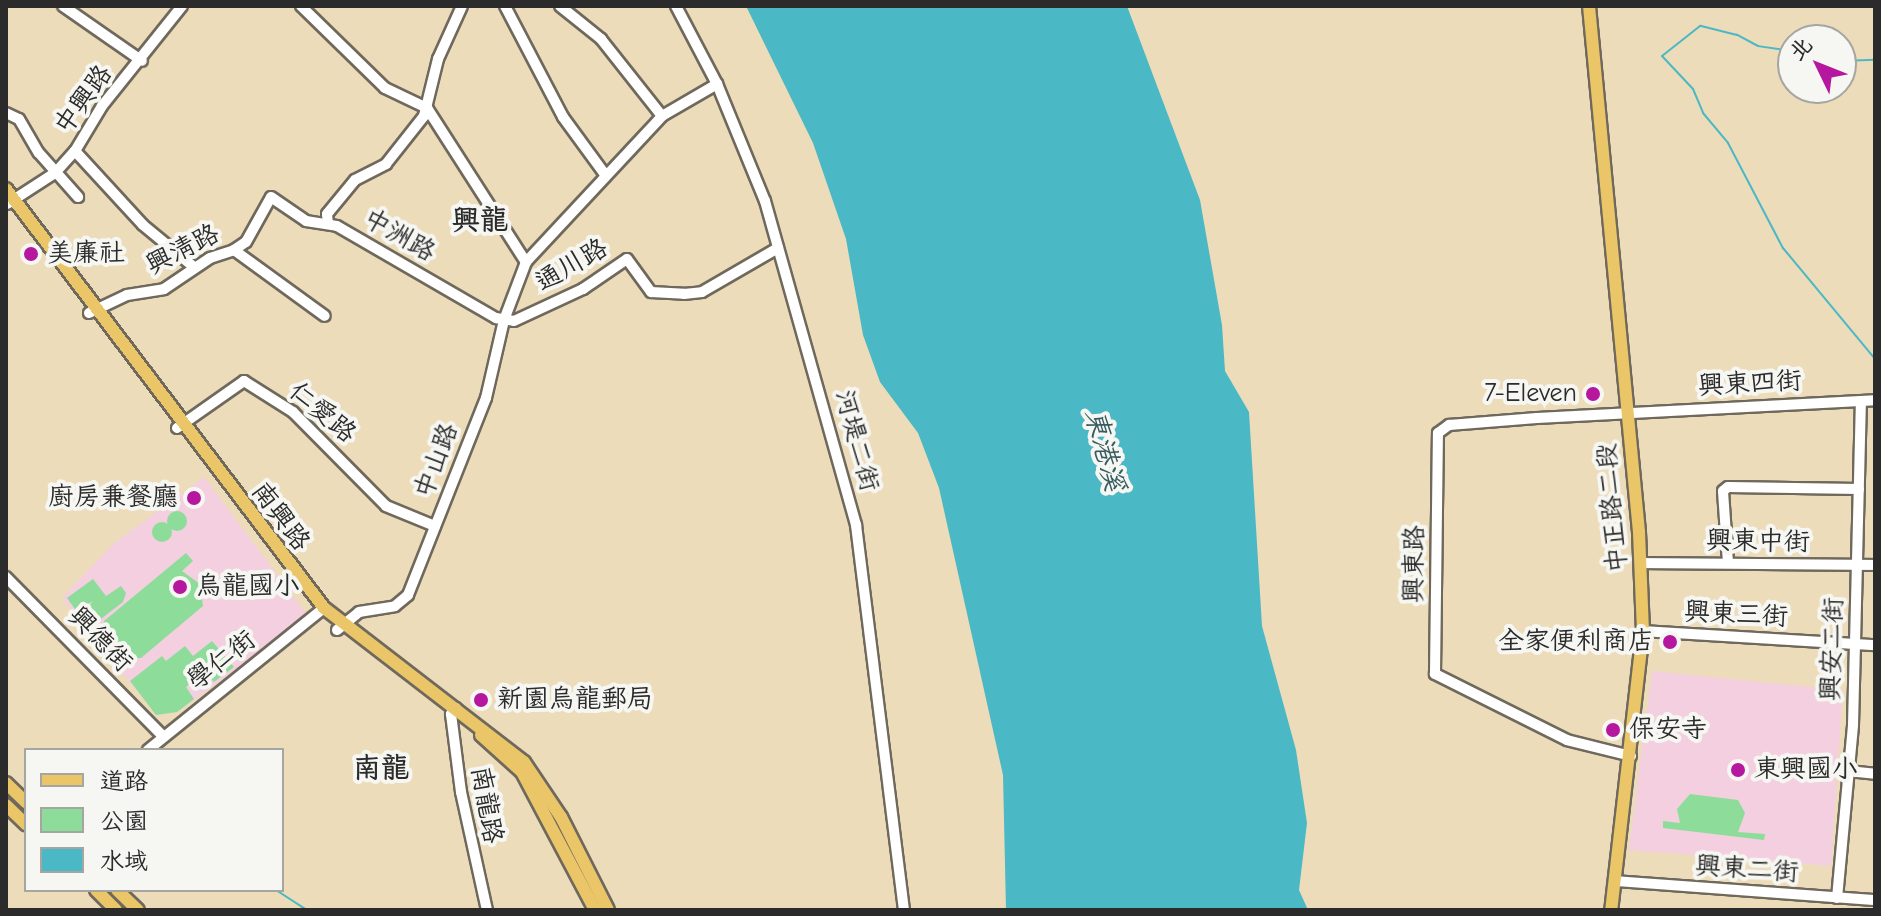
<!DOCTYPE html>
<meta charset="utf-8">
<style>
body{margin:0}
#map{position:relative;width:1881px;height:916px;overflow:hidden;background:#eddcb9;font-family:"Comic Neue","LXGW WenKai TC",sans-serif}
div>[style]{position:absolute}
.built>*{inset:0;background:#f3cfdf}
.green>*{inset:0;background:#8edc9a}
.round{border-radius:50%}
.water>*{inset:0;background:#4bb8c5}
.stream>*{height:2px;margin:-1px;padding:0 1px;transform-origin:1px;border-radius:1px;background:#4bb8c5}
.roads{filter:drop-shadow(2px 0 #6f695d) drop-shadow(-2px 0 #6f695d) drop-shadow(0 2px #6f695d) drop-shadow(0 -2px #6f695d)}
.minor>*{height:10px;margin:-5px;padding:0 5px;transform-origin:5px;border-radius:5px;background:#fff}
.major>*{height:12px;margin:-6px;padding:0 6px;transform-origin:6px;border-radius:6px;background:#eac669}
.dots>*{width:22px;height:22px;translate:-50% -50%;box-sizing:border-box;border:4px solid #f6f6f2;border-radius:50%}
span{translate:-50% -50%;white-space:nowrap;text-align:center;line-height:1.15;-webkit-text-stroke:8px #f6f6f2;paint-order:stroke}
.street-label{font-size:26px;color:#2b2b2b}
.poi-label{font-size:26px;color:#2b2b2b}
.left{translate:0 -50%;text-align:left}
.right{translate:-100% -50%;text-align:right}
.neighbourhood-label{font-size:28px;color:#2b2b2b;font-weight:700}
.water-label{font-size:28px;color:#365c61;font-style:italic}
.frame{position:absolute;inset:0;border:8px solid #2b2b2b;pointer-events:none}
.legend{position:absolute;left:24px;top:748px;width:260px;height:144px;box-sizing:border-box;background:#f6f6f2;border:2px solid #a5a5a2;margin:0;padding:10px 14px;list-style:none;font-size:24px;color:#2b2b2b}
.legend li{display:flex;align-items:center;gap:16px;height:40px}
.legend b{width:40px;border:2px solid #a5a5a2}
.north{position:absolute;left:1777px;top:24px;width:80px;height:80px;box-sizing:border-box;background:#f6f6f2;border:2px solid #a5a5a2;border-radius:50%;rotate:313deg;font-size:22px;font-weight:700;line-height:32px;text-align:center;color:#2b2b2b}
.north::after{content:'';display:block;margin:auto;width:28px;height:36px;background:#b5179e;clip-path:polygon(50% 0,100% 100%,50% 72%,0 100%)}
</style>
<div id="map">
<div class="built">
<i style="clip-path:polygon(204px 477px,308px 616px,178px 712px,157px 716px,62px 598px,113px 544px)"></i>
<i style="clip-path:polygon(1652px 671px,1843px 690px,1831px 866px,1629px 850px)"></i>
</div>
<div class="green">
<i class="round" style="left:167px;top:511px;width:20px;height:20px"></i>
<i class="round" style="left:152px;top:522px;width:20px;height:20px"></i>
<i style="clip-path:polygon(186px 553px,193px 561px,182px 571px,200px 584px,203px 606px,141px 658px,116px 658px,102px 641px,104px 621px)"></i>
<i style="clip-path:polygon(93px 579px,106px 596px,121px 586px,126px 593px,123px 602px,93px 625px,84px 613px,93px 601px,77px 612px,67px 598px)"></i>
<i style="clip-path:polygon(212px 641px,234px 667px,214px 682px,205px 672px,186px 687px,194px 699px,177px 712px,156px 715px,130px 681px,162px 656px,166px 661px,185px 646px,193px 656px)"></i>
<i style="clip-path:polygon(1690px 794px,1738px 800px,1745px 813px,1738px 832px,1765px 834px,1764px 840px,1663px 828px,1663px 821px,1680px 823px,1677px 809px)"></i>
</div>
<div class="water">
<i style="clip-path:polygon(746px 6px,1127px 6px,1200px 200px,1222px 325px,1225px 371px,1249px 412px,1262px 626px,1296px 750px,1307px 823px,1299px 890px,1308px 910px,1006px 910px,1003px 775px,939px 488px,918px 433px,880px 382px,863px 335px,846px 239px,813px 143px)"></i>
</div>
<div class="stream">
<i style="left:1793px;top:51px;width:35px;rotate:-172deg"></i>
<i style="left:1758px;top:46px;width:24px;rotate:-152deg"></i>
<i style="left:1737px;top:35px;width:38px;rotate:-166deg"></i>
<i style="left:1700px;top:26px;width:48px;rotate:141.7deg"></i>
<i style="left:1662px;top:56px;width:45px;rotate:46.8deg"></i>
<i style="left:1693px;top:89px;width:26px;rotate:67deg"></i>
<i style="left:1703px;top:113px;width:39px;rotate:50deg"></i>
<i style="left:1728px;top:143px;width:119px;rotate:62.4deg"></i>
<i style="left:1783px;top:248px;width:144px;rotate:50.3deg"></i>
<i style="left:1841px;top:61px;width:34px;rotate:-2deg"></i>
<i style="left:276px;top:890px;width:37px;rotate:33deg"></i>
</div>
<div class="roads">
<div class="minor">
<i style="left:63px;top:6px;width:96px;rotate:34.8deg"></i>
<i style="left:301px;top:6px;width:117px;rotate:44.3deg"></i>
<i style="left:385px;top:88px;width:47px;rotate:25.5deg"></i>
<i style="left:427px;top:108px;width:183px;rotate:57.3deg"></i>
<i style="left:505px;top:6px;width:125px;rotate:62.4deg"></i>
<i style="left:563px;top:117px;width:69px;rotate:53.8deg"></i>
<i style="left:560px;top:6px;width:53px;rotate:38.8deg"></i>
<i style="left:601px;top:39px;width:98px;rotate:51.6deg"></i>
<i style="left:662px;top:116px;width:64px;rotate:-30.2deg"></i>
<i style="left:676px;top:6px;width:88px;rotate:62.3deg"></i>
<i style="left:717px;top:84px;width:126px;rotate:67.7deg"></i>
<i style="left:765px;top:201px;width:337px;rotate:74.3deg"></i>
<i style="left:856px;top:525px;width:388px;rotate:82.9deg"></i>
<i style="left:6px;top:113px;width:14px;rotate:25deg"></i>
<i style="left:19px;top:119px;width:39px;rotate:60deg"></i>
<i style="left:39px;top:153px;width:59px;rotate:48.4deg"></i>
<i style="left:75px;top:151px;width:100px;rotate:47.4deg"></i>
<i style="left:143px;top:225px;width:67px;rotate:39.6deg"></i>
<i style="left:7px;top:204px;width:57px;rotate:-32.9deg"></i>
<i style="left:55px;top:173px;width:30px;rotate:-48deg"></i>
<i style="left:75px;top:151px;width:52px;rotate:-59deg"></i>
<i style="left:102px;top:106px;width:128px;rotate:-51.3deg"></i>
<i style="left:328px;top:224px;width:10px;rotate:-96deg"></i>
<i style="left:327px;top:214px;width:44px;rotate:-50.5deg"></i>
<i style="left:355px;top:180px;width:35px;rotate:-27deg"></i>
<i style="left:386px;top:164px;width:61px;rotate:-51.6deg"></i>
<i style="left:424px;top:116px;width:59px;rotate:-76.2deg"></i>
<i style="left:438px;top:59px;width:58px;rotate:-65.6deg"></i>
<i style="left:234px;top:250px;width:112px;rotate:36deg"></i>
<i style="left:89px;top:313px;width:42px;rotate:-25.3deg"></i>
<i style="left:127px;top:295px;width:37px;rotate:-9deg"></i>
<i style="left:164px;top:289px;width:55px;rotate:-34deg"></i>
<i style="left:210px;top:258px;width:25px;rotate:-18deg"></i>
<i style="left:234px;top:250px;width:14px;rotate:-34deg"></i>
<i style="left:246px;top:242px;width:51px;rotate:-60.9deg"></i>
<i style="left:271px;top:197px;width:42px;rotate:34.4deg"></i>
<i style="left:306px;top:221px;width:31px;rotate:9deg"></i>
<i style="left:337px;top:226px;width:184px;rotate:30.1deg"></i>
<i style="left:496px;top:318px;width:18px;rotate:9deg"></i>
<i style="left:514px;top:321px;width:76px;rotate:-24.9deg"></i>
<i style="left:583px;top:289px;width:53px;rotate:-34.3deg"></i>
<i style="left:627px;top:259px;width:41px;rotate:54deg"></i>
<i style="left:651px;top:292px;width:33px;rotate:3deg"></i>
<i style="left:684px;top:294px;width:18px;rotate:-6deg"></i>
<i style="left:702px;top:292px;width:88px;rotate:-30.1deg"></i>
<i style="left:177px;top:428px;width:82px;rotate:-35deg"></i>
<i style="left:244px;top:381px;width:58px;rotate:32.3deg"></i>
<i style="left:293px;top:412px;width:132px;rotate:45.3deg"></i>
<i style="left:386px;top:506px;width:53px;rotate:22.2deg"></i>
<i style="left:1641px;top:563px;width:234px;rotate:0.5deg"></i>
<i style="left:1728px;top:563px;width:72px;rotate:-94deg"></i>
<i style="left:1723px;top:491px;width:6px;rotate:-39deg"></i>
<i style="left:1728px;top:487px;width:131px;rotate:0.9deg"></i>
<i style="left:6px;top:577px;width:222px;rotate:45.4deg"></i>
<i style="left:337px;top:630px;width:28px;rotate:-39deg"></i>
<i style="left:359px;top:612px;width:36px;rotate:-9deg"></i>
<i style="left:395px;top:606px;width:17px;rotate:-40deg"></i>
<i style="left:408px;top:595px;width:212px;rotate:-68.4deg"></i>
<i style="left:486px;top:398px;width:80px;rotate:-77deg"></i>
<i style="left:504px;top:320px;width:62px;rotate:-69.2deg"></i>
<i style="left:526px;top:262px;width:200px;rotate:-47deg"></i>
<i style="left:1643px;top:631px;width:232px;rotate:3.5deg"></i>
<i style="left:456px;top:708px;width:8px;rotate:130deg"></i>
<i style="left:451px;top:714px;width:79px;rotate:82.7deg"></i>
<i style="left:461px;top:792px;width:121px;rotate:77.6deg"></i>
<i style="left:148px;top:750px;width:226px;rotate:-38.9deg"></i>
<i style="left:1631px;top:756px;width:66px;rotate:-166deg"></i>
<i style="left:1567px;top:740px;width:148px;rotate:-153.4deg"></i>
<i style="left:1435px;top:674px;width:241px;rotate:-89.3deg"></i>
<i style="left:1438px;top:433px;width:14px;rotate:-36deg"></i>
<i style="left:1449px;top:425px;width:88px;rotate:-4.5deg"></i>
<i style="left:1537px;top:418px;width:338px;rotate:-3deg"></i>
<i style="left:1848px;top:771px;width:27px;rotate:6deg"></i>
<i style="left:1615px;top:881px;width:261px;rotate:4.2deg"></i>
<i style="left:1837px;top:898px;width:174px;rotate:-84.7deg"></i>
<i style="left:1853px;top:725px;width:324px;rotate:-88.6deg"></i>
</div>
<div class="major">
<i style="left:1589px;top:6px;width:528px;rotate:84.57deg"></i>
<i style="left:1639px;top:532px;width:99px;rotate:87.7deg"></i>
<i style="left:1643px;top:631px;width:281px;rotate:96.5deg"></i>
<i style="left:6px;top:189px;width:526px;rotate:52.8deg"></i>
<i style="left:324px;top:608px;width:252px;rotate:37.6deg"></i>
<i style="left:524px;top:762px;width:66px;rotate:56.1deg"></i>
<i style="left:561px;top:817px;width:104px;rotate:63.2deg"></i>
<i style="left:481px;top:735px;width:55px;rotate:42.1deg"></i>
<i style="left:522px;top:772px;width:156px;rotate:62.1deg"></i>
<i style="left:6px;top:783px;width:28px;rotate:44deg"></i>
<i style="left:6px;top:805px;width:28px;rotate:44deg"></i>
<i style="left:96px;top:890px;width:28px;rotate:45deg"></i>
<i style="left:117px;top:890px;width:29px;rotate:44deg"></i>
</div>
</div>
<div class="dots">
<i style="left:31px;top:254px;background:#b5179e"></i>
<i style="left:1593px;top:394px;background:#b5179e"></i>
<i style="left:194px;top:498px;background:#b5179e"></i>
<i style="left:180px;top:587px;background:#b5179e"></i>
<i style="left:1670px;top:642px;background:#b5179e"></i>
<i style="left:481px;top:700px;background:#b5179e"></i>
<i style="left:1613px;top:730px;background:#b5179e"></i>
<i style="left:1738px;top:770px;background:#b5179e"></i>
</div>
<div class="street-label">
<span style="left:84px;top:100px;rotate:-54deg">中興路</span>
<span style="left:399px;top:236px;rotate:30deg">中洲路</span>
<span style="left:183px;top:250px;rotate:-27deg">興清路</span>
<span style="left:572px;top:266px;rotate:-30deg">通川路</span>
<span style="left:1750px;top:384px;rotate:-3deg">興東四街</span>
<span style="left:322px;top:413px;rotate:40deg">仁愛路</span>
<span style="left:856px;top:441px;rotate:75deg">河堤二街</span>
<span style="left:437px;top:461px;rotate:-69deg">中山路</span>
<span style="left:1613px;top:508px;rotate:-95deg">中正路二段</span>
<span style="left:280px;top:517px;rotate:53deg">南興路</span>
<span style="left:1758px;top:542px;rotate:1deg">興東中街</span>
<span style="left:1415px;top:564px;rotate:-89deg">興東路</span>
<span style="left:1736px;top:615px;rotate:3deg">興東三街</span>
<span style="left:100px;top:640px;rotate:46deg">興德街</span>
<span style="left:1833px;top:649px;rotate:-88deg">興安二街</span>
<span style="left:222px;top:661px;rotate:-38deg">學仁街</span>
<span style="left:486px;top:805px;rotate:80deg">南龍路</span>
<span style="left:1747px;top:870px;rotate:4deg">興東二街</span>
</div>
<div class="poi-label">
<span class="left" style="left:47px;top:254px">美廉社</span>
<span class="right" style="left:1577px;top:394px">7-Eleven</span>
<span class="right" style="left:178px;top:498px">廚房兼餐廳</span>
<span class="left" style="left:196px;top:587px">烏龍國小</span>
<span class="right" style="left:1654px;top:642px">全家便利商店</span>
<span class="left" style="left:497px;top:700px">新園烏龍郵局</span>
<span class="left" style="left:1629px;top:730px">保安寺</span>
<span class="left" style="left:1754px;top:770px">東興國小</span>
</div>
<div class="neighbourhood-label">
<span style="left:480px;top:220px">興龍</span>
<span style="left:381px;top:768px">南龍</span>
</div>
<div class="water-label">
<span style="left:1105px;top:450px;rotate:75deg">東港溪</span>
</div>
<div class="frame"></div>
<ul class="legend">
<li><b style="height:10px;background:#eac669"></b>道路</li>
<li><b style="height:22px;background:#8edc9a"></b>公園</li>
<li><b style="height:22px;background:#4bb8c5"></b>水域</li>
</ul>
<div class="north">北</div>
</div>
